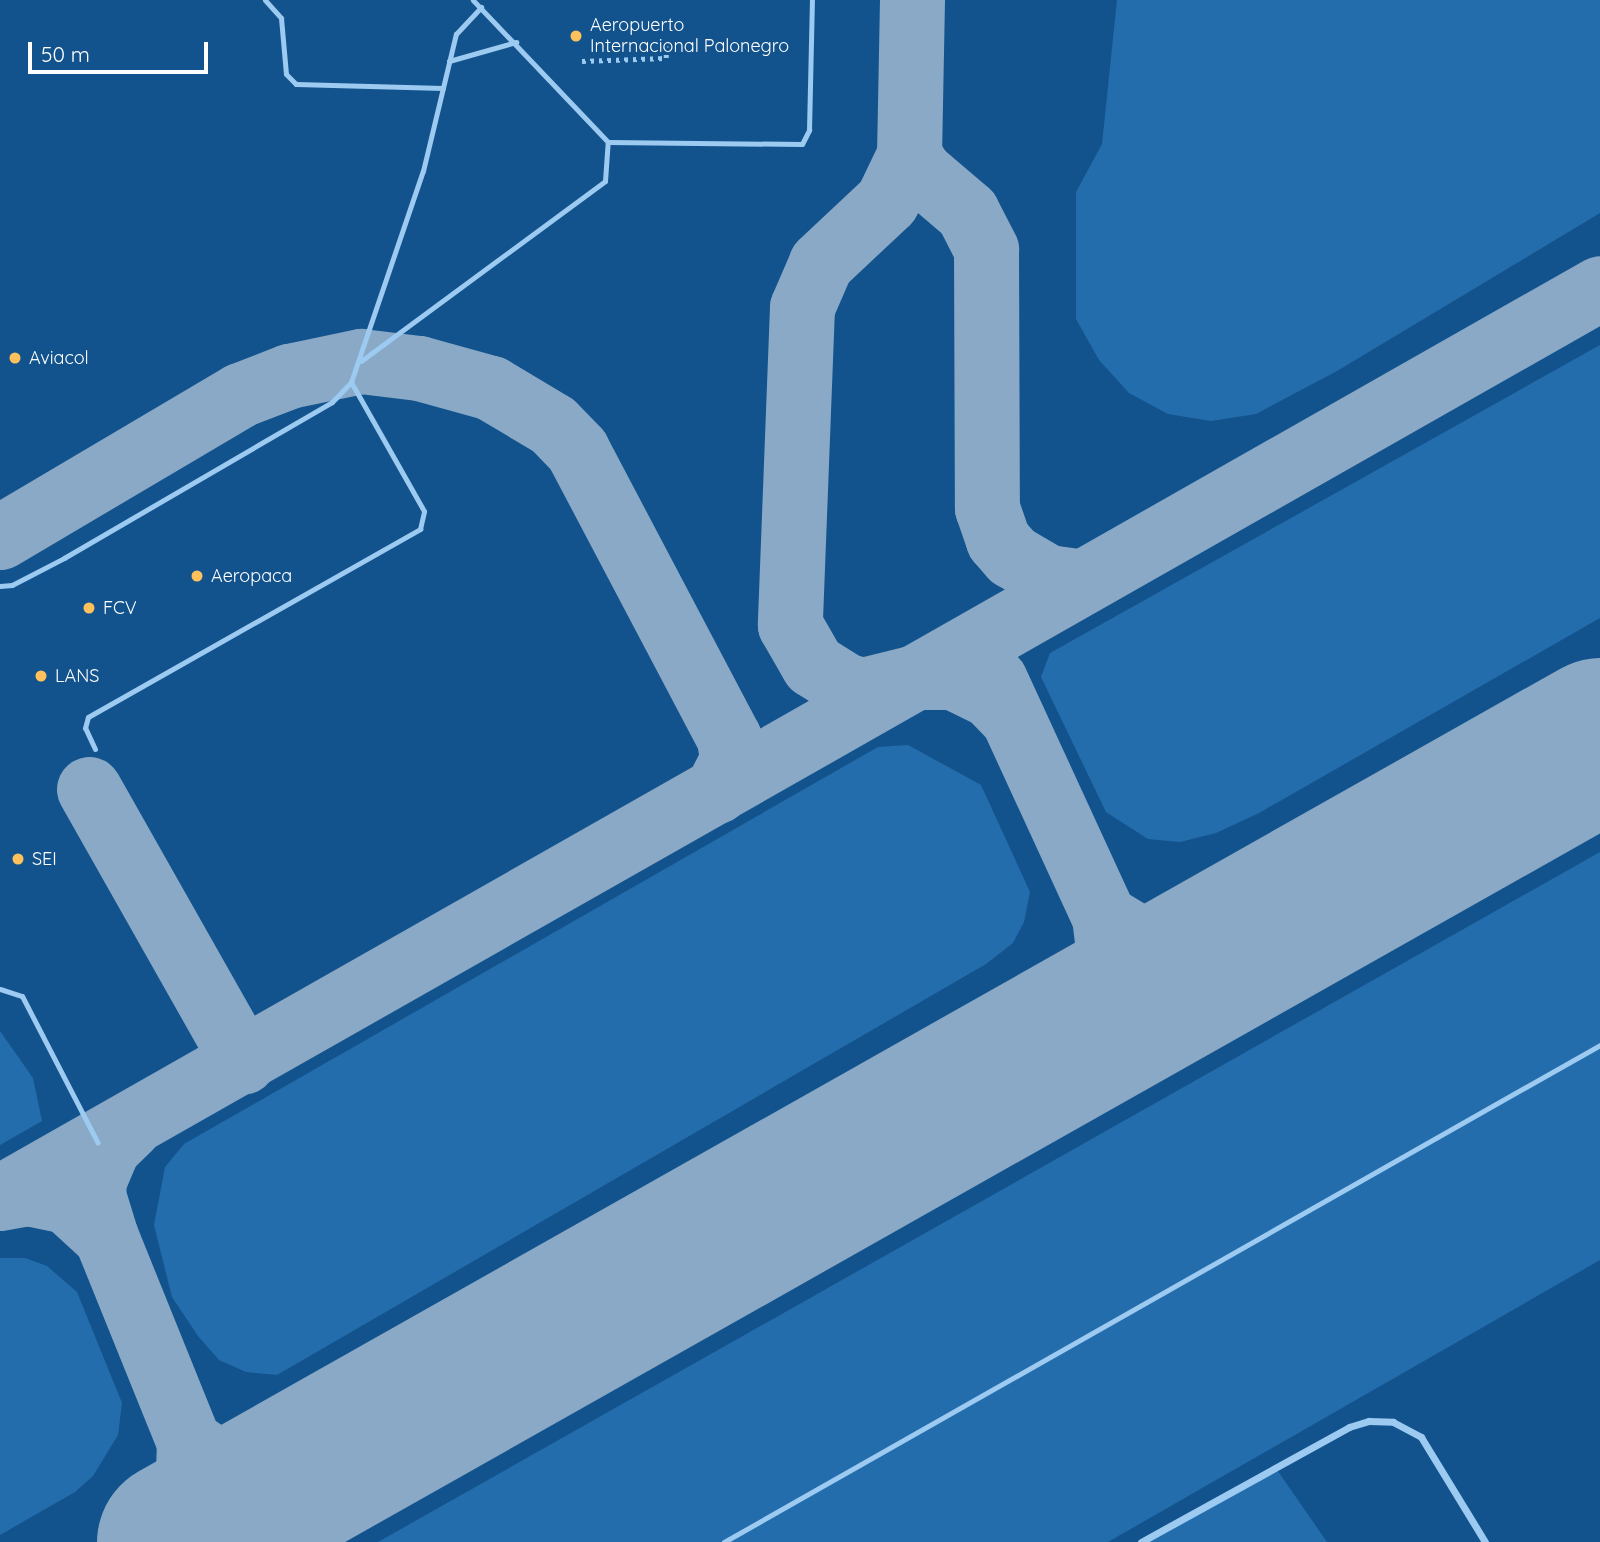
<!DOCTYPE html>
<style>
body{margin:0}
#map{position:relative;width:1600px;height:1542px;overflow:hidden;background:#13538d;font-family:Quicksand,sans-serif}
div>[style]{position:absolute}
.green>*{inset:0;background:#246dac}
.taxiway>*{height:65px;margin:-32.5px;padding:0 32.5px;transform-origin:32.5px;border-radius:32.5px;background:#89a9c6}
.runway>*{height:163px;margin:-81.5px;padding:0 81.5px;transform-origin:81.5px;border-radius:81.5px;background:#89a9c6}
.path>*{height:4.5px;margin-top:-2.25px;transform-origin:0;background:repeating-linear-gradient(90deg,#9ccaf1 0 3.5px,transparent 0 8.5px)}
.lane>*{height:5px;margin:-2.5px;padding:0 2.5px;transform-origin:2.5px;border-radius:2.5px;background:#9ccaf1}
.street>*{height:7px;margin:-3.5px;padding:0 3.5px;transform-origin:3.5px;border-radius:3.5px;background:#9ccaf1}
.dots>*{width:19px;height:19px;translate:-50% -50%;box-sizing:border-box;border:4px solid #13538d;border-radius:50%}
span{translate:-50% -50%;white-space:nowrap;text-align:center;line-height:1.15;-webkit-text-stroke:6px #13538d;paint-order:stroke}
.poi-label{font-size:18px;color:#fff}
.left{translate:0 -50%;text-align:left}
.scale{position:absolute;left:28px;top:42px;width:180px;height:32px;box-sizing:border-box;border:4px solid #fff;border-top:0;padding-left:9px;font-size:21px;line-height:24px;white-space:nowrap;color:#fff;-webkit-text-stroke:5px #13538d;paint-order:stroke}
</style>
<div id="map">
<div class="green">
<i style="clip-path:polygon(1117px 0,1600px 0,1600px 213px,1337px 371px,1256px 414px,1211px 421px,1168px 414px,1129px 393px,1099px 360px,1076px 319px,1076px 192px,1102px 144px)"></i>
<i style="clip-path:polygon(1600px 345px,1600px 618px,1259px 813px,1216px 833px,1180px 842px,1148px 839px,1106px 812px,1041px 677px,1050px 653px)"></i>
<i style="clip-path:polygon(908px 745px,981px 785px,1030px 892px,1024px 922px,1013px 943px,986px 964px,277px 1375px,246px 1372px,219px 1360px,198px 1336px,172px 1297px,154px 1225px,165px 1167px,184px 1144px,878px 747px)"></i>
<i style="clip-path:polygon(1600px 852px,1600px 1260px,1108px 1542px,378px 1542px)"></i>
<i style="clip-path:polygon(0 1031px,33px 1078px,42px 1121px,0 1145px)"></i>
<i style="clip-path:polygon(0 1258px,25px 1258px,47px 1266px,77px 1292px,122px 1403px,118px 1435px,93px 1476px,75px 1492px,0 1535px)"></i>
<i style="clip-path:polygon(1275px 1467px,1327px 1542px,1141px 1542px)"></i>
</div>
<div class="taxiway">
<i style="left:912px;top:0;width:155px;rotate:91.1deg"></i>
<i style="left:909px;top:155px;width:20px;rotate:57deg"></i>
<i style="left:920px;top:172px;width:62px;rotate:40.4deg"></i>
<i style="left:967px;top:212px;width:42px;rotate:62.8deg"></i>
<i style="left:986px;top:249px;width:259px;rotate:89.8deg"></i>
<i style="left:987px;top:508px;width:34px;rotate:71deg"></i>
<i style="left:998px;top:540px;width:21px;rotate:49deg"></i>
<i style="left:1012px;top:556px;width:42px;rotate:30.3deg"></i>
<i style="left:1048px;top:577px;width:34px;rotate:8deg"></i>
<i style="left:909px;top:155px;width:51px;rotate:115.6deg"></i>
<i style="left:887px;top:201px;width:91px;rotate:136.8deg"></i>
<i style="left:821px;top:263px;width:48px;rotate:113.4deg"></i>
<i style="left:802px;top:307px;width:318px;rotate:92.2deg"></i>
<i style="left:790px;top:625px;width:46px;rotate:60.1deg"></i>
<i style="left:813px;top:665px;width:40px;rotate:32deg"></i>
<i style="left:847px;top:686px;width:16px;rotate:14deg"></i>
<i style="left:863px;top:690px;width:54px;rotate:-14deg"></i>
<i style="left:915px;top:677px;width:38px"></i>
<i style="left:953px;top:677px;width:41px;rotate:25.9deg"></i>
<i style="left:990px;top:695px;width:32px;rotate:46deg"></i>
<i style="left:0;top:537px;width:279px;rotate:-30.6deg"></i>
<i style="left:240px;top:395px;width:53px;rotate:-21.2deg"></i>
<i style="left:289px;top:376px;width:74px;rotate:-11.8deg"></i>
<i style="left:361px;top:361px;width:58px;rotate:6.9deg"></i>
<i style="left:419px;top:368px;width:75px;rotate:15.5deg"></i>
<i style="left:491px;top:388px;width:72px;rotate:30.8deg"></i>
<i style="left:553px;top:425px;width:35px;rotate:46deg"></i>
<i style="left:577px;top:450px;width:326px;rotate:62.2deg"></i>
<i style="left:729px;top:738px;width:22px;rotate:82deg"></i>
<i style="left:732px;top:760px;width:35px;rotate:117deg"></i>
<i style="left:995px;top:680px;width:261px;rotate:65.3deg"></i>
<i style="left:89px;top:789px;width:313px;rotate:60.5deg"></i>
<i style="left:1062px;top:1044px;width:31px;rotate:-52deg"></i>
<i style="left:1081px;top:1020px;width:37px;rotate:-64deg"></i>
<i style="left:1097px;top:987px;width:40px;rotate:-74deg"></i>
<i style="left:1108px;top:949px;width:32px;rotate:-97deg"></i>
<i style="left:1104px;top:917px;width:49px;rotate:30.8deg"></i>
<i style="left:1146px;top:942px;width:36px;rotate:6deg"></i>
<i style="left:1182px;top:946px;width:26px;rotate:-2deg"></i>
<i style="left:1208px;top:945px;width:77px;rotate:-19.9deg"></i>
<i style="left:0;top:1197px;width:1840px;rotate:-29.6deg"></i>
<i style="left:0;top:1198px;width:27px;rotate:-10deg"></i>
<i style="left:27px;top:1193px;width:41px;rotate:11.3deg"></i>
<i style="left:67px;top:1201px;width:53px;rotate:42.7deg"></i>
<i style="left:106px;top:1237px;width:44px;rotate:-107.2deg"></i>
<i style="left:93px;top:1195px;width:15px;rotate:-86deg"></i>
<i style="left:94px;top:1180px;width:36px;rotate:-67deg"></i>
<i style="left:108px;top:1147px;width:30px;rotate:-44deg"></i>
<i style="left:106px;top:1237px;width:221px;rotate:68deg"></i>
<i style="left:163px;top:1542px;width:29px;rotate:-54deg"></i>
<i style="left:180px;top:1519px;width:25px;rotate:-74deg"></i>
<i style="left:187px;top:1495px;width:53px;rotate:-87.8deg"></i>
<i style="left:189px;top:1442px;width:32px;rotate:34deg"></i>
<i style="left:216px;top:1460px;width:46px;rotate:21.6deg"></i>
<i style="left:259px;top:1477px;width:42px;rotate:-2.7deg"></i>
</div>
<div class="runway">
<i style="left:178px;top:1542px;width:1633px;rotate:-29.45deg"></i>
</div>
<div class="path">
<i style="left:582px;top:61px;width:84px;rotate:-2deg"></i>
<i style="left:666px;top:58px;width:14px;rotate:-90deg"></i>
</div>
<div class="lane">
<i style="left:265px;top:0;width:24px;rotate:48deg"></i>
<i style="left:281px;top:18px;width:56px;rotate:84.9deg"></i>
<i style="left:286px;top:74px;width:14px;rotate:45deg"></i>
<i style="left:296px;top:84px;width:147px;rotate:1.6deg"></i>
<i style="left:449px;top:61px;width:70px;rotate:-15.8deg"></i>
<i style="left:608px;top:142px;width:194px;rotate:0.6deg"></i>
<i style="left:802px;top:144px;width:16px;rotate:-63deg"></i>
<i style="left:809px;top:130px;width:130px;rotate:-88.7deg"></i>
<i style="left:361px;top:361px;width:303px;rotate:-36.4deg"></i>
<i style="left:605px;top:181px;width:39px;rotate:-86deg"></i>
<i style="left:608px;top:142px;width:196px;rotate:-133.6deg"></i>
<i style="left:0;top:586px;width:12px;rotate:-5deg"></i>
<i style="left:12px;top:585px;width:59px;rotate:-27.4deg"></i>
<i style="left:64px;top:558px;width:310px;rotate:-30.2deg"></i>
<i style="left:332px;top:402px;width:28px;rotate:-46deg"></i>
<i style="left:351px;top:382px;width:223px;rotate:-71.2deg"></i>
<i style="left:423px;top:171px;width:141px;rotate:-76.5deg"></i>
<i style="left:456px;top:34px;width:37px;rotate:-47deg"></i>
<i style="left:95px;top:749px;width:23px;rotate:-115deg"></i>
<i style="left:85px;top:728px;width:11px;rotate:-75deg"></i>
<i style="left:88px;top:717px;width:382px;rotate:-29.5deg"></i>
<i style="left:420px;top:529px;width:18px;rotate:-77deg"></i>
<i style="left:424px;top:511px;width:148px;rotate:-119.5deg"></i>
<i style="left:0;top:989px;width:23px;rotate:18deg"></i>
<i style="left:22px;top:996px;width:165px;rotate:62.7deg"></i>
<i style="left:724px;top:1542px;width:1007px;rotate:-29.57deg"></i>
</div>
<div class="street">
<i style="left:1141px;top:1542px;width:238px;rotate:-28.9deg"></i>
<i style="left:1349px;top:1427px;width:21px;rotate:-17deg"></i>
<i style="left:1369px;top:1421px;width:24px;rotate:2deg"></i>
<i style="left:1393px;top:1422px;width:32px;rotate:28deg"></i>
<i style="left:1421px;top:1437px;width:123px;rotate:58.6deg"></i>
</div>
<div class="dots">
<i style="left:576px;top:36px;background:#ffc15b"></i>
<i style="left:15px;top:358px;background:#ffc15b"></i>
<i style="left:197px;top:576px;background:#ffc15b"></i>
<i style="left:89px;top:608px;background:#ffc15b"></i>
<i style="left:41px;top:676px;background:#ffc15b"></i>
<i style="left:18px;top:859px;background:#ffc15b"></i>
</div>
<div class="poi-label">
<span class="left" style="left:590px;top:36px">Aeropuerto<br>Internacional Palonegro</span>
<span class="left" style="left:29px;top:358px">Aviacol</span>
<span class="left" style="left:211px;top:576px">Aeropaca</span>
<span class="left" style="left:103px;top:608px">FCV</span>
<span class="left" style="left:55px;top:676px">LANS</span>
<span class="left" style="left:32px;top:859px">SEI</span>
</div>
<div class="scale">50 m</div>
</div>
